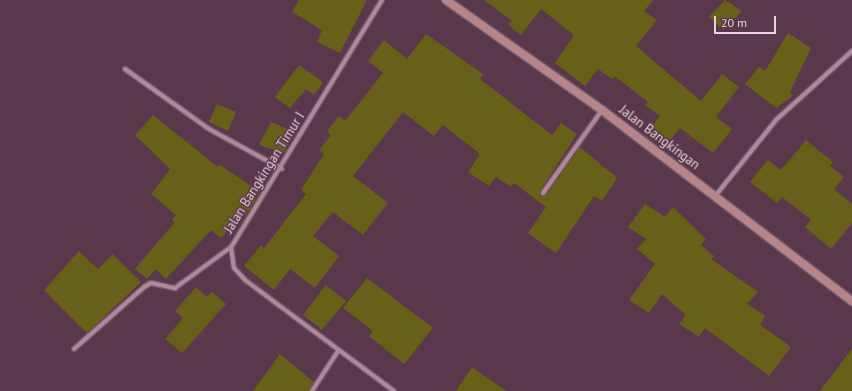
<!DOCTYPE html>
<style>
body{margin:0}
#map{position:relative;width:852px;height:391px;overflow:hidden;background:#59384b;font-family:"PT Sans",sans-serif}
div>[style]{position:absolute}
.building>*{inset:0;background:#676019}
.roads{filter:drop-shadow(1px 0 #745868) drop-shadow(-1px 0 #745868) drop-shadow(0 1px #745868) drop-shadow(0 -1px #745868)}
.street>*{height:4px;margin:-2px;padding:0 2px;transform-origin:2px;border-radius:2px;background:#af889e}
.secondary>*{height:8px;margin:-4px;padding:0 4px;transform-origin:4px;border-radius:4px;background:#b6858b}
span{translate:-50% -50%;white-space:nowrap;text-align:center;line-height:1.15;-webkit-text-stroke:3px #59384b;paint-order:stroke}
.street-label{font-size:13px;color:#e8d3de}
.scale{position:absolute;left:714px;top:16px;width:62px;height:18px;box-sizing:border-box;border:2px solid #e8d3de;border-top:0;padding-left:5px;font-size:12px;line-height:14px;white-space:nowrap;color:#e8d3de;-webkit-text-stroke:3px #59384b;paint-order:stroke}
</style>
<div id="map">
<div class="building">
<i style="clip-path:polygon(299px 0,367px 0,340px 53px,317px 42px,322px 30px,292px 12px)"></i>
<i style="clip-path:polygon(484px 0,653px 0,644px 11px,657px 20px,636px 46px,701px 101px,722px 74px,739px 87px,716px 117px,732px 129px,713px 153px,680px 128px,665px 146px,647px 132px,660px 116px,645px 105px,648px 102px,614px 76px,612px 79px,598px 69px,585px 86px,555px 63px,574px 35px,541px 9px,521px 35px,508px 25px,512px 21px)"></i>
<i style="clip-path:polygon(725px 0,742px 11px,723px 30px,709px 17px)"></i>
<i style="clip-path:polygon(788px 33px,811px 48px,790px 92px,793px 96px,776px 108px,745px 84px,759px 67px,765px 71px)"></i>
<i style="clip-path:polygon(426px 34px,483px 74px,480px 79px,552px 135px,561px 123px,577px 134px,540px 191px,541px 196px,546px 195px,580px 147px,617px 178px,602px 201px,594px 196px,556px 253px,528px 233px,546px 207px,514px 183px,511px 187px,496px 177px,489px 186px,468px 172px,480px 154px,443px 125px,434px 136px,403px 112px,353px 176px,388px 203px,363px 235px,333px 212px,313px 236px,339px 256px,315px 288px,290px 269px,274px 290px,244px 266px,261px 245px,264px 248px,306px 194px,301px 190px,324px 154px,319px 150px,331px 135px,327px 131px,339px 116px,345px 121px,383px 73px,368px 61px,384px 40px,407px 59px)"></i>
<i style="clip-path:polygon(299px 65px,323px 82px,314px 95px,306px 89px,290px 108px,275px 97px)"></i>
<i style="clip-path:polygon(217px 104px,236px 112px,228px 131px,209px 122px)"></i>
<i style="clip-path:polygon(153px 115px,218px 167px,220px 165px,260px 192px,246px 215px,242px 212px,221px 238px,211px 230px,166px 279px,156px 269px,147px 279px,135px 269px,175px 222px,172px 220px,176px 215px,151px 194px,170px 169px,135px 135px)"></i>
<i style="clip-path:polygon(271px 122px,294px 132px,284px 153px,259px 145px)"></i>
<i style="clip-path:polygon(806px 140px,833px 162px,830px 166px,844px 177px,834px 189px,852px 204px,852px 223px,831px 249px,805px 227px,811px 220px,782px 197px,777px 203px,750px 182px,768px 160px,781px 170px)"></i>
<i style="clip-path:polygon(645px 204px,665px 217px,673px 207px,706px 239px,701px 245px,714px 256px,711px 259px,758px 292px,747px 304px,765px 316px,760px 325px,791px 347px,769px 376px,705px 328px,699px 337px,679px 324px,686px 315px,662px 294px,649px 313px,629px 300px,655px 264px,637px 249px,646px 239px,628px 227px)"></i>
<i style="clip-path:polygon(79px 251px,98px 269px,113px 254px,141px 282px,87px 333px,44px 290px)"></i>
<i style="clip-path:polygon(367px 278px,433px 328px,404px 364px,369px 336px,373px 331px,343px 308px)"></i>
<i style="clip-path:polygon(326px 285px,346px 301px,322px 330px,303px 315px)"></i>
<i style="clip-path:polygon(196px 287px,207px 297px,212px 292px,226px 304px,182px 353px,165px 339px,183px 318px,175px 311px)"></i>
<i style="clip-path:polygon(852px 349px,852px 391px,820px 391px,842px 362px)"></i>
<i style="clip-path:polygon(280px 354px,314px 382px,309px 391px,253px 391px)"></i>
<i style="clip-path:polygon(472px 367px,506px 391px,456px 391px)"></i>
</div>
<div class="roads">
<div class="street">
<i style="left:382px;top:0;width:289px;rotate:121.4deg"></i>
<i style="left:231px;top:247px;width:21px;rotate:82deg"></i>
<i style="left:234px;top:268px;width:16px;rotate:47deg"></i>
<i style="left:245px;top:280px;width:186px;rotate:36.7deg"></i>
<i style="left:125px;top:69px;width:103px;rotate:35.5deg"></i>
<i style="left:209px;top:129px;width:83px;rotate:28.7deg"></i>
<i style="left:543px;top:193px;width:102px;rotate:-54.6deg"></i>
<i style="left:716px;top:195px;width:96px;rotate:-51.3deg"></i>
<i style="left:776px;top:120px;width:103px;rotate:-42.2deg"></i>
<i style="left:74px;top:349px;width:94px;rotate:-41.5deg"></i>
<i style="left:144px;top:287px;width:8px;rotate:-30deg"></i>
<i style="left:151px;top:283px;width:25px;rotate:12deg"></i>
<i style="left:175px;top:288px;width:69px;rotate:-36.2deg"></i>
<i style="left:312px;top:391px;width:48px;rotate:-57deg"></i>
</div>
<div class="secondary">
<i style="left:446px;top:0;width:191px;rotate:35.2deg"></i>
<i style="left:602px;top:110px;width:315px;rotate:37.4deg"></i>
</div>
</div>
<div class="street-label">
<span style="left:659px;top:138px;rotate:37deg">Jalan Bangkingan</span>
<span style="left:265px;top:173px;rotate:-58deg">Jalan Bangkingan Timur I</span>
</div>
<div class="scale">20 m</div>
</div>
